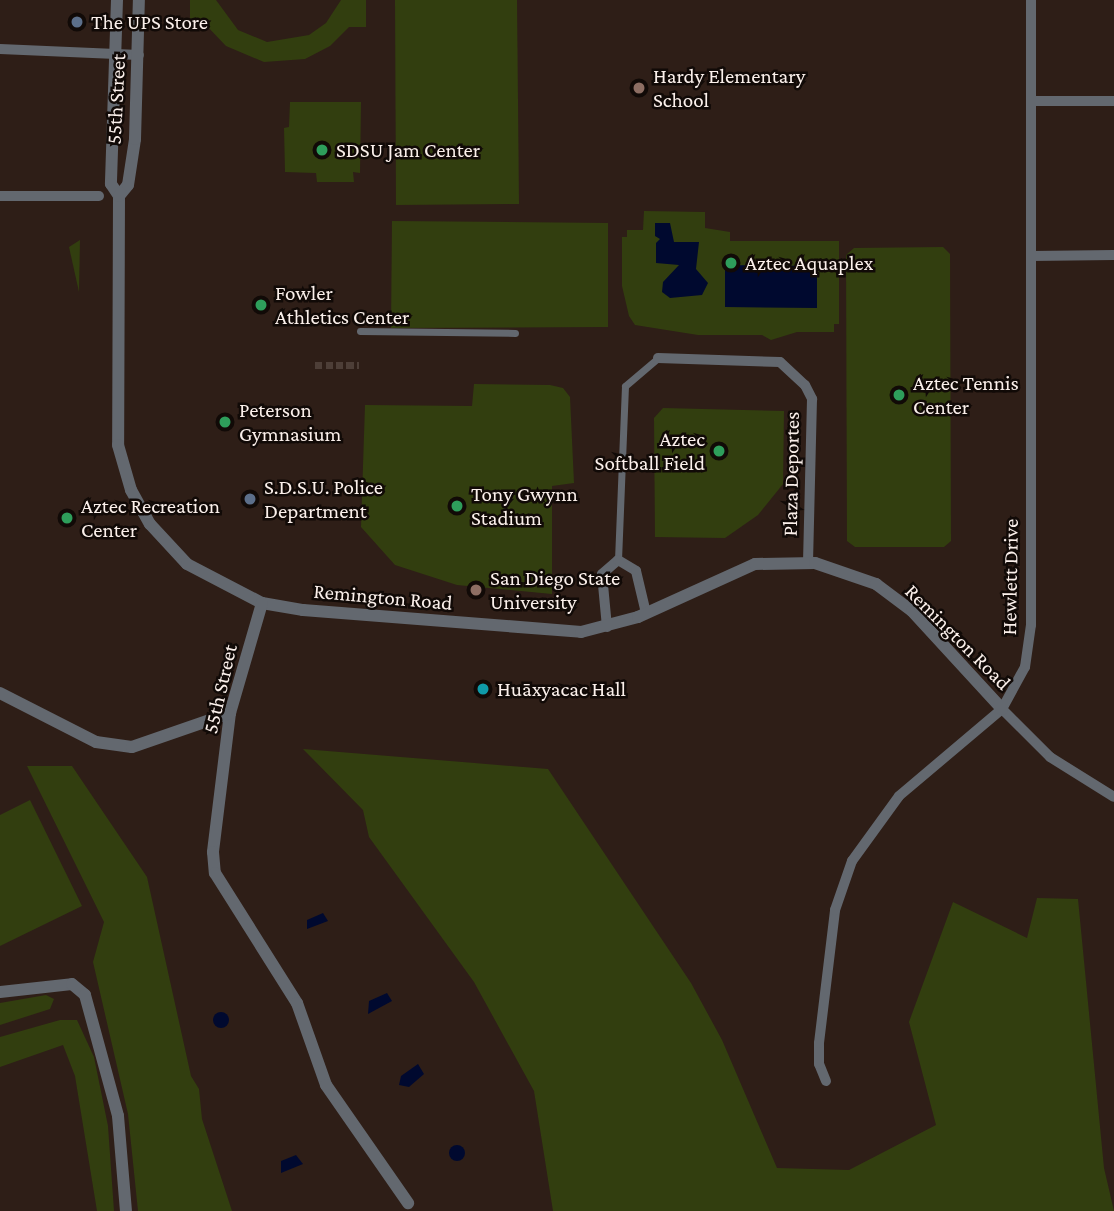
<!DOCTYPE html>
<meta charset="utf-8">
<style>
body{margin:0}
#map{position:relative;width:1114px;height:1211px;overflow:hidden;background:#2e1e17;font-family:"Crimson Pro",serif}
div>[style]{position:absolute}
.green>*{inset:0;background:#323e0f}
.water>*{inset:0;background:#00092f}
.round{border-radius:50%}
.pedestrian-tunnel>*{height:7px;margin-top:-3.5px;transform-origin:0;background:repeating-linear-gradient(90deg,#4d3e37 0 7px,transparent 0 10.5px)}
.pedestrian>*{height:7px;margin:-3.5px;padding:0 3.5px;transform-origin:3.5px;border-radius:3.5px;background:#63686f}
.minor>*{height:10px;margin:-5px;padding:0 5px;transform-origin:5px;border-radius:5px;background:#63686f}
.tertiary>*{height:12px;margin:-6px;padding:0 6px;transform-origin:6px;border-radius:6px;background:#63686f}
.dots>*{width:19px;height:19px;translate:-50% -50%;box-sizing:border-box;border:4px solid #110a07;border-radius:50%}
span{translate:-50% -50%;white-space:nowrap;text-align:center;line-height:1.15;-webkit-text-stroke:5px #110a07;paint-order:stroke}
.poi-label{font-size:21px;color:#fbf0eb}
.left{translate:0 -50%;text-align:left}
.right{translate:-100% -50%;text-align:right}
.street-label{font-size:21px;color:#fbf0eb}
</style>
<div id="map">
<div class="green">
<i style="clip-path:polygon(190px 0,216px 0,238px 30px,267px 42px,309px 35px,326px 23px,341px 0,366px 0,366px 27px,349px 27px,330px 46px,305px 59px,264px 62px,226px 46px,204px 23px,190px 23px)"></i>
<i style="clip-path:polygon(395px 0,517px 0,519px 204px,396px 205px)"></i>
<i style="clip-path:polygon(290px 102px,361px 102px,360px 173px,353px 172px,354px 182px,317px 182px,316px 173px,285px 172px,284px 128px,289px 127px)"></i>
<i style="clip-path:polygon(644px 211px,705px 212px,705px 228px,730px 232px,730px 241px,839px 241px,839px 324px,834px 324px,834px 332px,797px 332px,771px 340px,762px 335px,698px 335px,635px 325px,629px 316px,622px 286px,622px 237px,627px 237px,627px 230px,643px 230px)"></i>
<i style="clip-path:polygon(392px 221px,608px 223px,608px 327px,391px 328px)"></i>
<i style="clip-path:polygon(80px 240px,79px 292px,69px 247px)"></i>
<i style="clip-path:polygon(943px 247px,950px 254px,951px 541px,944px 547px,855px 547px,847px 541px,846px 255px,854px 248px)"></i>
<i style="clip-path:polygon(474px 384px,550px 385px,563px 388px,570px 397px,574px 483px,552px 486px,552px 594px,457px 585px,395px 565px,361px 527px,365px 405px,472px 406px)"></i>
<i style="clip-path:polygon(663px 408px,784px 411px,783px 484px,758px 515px,725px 538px,655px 537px,654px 418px)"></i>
<i style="clip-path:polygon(303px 749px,548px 769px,691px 983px,722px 1040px,777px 1168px,849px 1170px,936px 1125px,909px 1022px,953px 902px,1027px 938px,1037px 898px,1078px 899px,1104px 1168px,1114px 1211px,553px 1211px,534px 1091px,474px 982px,369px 837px,363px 810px)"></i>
<i style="clip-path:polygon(27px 766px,72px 766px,147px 877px,191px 1076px,199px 1089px,202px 1119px,232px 1211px,138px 1211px,128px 1114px,93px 962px,104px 922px)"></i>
<i style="clip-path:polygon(30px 800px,82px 906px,0 946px,0 815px)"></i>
<i style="clip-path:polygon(46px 995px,54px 999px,50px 1009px,0 1025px,0 1003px)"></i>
<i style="clip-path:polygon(60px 1020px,77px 1020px,94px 1057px,108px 1126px,114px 1211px,97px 1211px,75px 1076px,63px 1045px,0 1067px,0 1037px)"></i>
</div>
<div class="water">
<i style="clip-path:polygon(655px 223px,670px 223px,674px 242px,699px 242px,696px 269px,708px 283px,702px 295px,670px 298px,662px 292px,663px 282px,679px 265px,656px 263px,656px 243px,660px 239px,655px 236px)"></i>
<i style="clip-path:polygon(725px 265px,817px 266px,817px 308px,725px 307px)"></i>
<i style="clip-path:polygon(323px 913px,328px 921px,307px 929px,307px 920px)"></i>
<i style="clip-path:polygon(387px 993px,392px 1001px,368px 1014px,369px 1001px)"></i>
<i class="round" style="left:213px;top:1012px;width:16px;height:16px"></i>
<i style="clip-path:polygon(418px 1064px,424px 1074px,409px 1087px,399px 1085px,401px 1076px)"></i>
<i class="round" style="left:449px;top:1145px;width:16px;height:16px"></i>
<i style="clip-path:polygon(296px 1155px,303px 1164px,281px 1173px,281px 1161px)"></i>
</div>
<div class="pedestrian-tunnel">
<i style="left:315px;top:365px;width:44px"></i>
</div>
<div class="pedestrian">
<i style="left:360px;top:331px;width:155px;rotate:0.7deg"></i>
<i style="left:618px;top:560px;width:174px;rotate:-87.7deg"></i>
<i style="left:625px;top:386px;width:43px;rotate:-40.3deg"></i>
</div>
<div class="minor">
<i style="left:0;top:49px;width:139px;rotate:2.5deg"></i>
<i style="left:1033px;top:101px;width:81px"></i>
<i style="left:0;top:196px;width:99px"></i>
<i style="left:1031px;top:256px;width:83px;rotate:-0.7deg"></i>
<i style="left:658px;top:358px;width:122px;rotate:1.9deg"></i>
<i style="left:780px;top:362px;width:34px;rotate:43deg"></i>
<i style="left:805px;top:385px;width:16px;rotate:63deg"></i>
<i style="left:812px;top:399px;width:163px;rotate:91.4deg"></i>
<i style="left:607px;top:627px;width:53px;rotate:-95.4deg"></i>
<i style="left:602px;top:574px;width:21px;rotate:-41deg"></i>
<i style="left:618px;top:560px;width:21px;rotate:31deg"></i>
<i style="left:636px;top:571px;width:43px;rotate:76.6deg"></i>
<i style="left:1002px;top:709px;width:68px;rotate:45deg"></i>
<i style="left:1050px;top:757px;width:75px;rotate:32deg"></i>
<i style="left:826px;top:1081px;width:18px;rotate:-112deg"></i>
<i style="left:819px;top:1064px;width:21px;rotate:-90deg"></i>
<i style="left:819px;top:1043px;width:134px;rotate:-83.1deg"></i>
<i style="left:835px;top:910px;width:52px;rotate:-70.9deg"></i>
<i style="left:852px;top:861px;width:80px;rotate:-54.1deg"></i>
<i style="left:899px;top:796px;width:135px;rotate:-40.2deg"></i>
<i style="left:1002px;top:709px;width:48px;rotate:-61.3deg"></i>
<i style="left:1025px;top:667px;width:42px;rotate:-81.9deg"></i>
<i style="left:1031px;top:625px;width:625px;rotate:-90deg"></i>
</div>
<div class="tertiary">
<i style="left:117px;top:0;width:184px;rotate:91.9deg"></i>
<i style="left:111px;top:184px;width:14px;rotate:56deg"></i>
<i style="left:119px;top:196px;width:249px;rotate:90.2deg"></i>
<i style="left:118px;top:445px;width:47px;rotate:73.9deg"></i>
<i style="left:131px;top:490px;width:39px;rotate:61deg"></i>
<i style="left:150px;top:524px;width:54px;rotate:47.2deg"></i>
<i style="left:187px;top:564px;width:85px;rotate:27.5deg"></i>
<i style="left:262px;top:603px;width:42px;rotate:9.7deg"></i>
<i style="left:303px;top:610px;width:279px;rotate:4.5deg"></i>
<i style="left:581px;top:632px;width:59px;rotate:-14.7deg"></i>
<i style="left:638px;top:617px;width:128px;rotate:-24.4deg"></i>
<i style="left:755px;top:564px;width:60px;rotate:-1deg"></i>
<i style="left:815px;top:563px;width:65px;rotate:19deg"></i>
<i style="left:876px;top:584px;width:45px;rotate:36.9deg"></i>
<i style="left:912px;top:611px;width:133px;rotate:47.4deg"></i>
<i style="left:119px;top:196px;width:14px;rotate:-51deg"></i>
<i style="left:128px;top:185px;width:47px;rotate:-81.3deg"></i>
<i style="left:135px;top:139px;width:139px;rotate:-88.4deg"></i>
<i style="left:262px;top:603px;width:115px;rotate:106.2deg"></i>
<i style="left:230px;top:713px;width:140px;rotate:97deg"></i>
<i style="left:213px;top:852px;width:21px;rotate:85deg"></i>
<i style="left:215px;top:873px;width:154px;rotate:57.8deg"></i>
<i style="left:297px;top:1003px;width:87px;rotate:70.5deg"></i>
<i style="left:326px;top:1085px;width:144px;rotate:55.2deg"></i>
<i style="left:0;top:693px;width:108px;rotate:27deg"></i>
<i style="left:96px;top:742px;width:36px;rotate:8deg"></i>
<i style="left:132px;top:747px;width:104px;rotate:-19.1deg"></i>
<i style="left:0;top:992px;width:72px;rotate:-6.3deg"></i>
<i style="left:72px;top:984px;width:17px;rotate:40deg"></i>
<i style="left:85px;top:995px;width:125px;rotate:74.7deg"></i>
<i style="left:118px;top:1116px;width:95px;rotate:85.2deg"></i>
</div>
<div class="dots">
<i style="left:77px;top:22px;background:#5c6f8a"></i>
<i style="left:639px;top:88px;background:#8d6e63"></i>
<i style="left:322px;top:150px;background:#2e9e5b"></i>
<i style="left:731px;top:263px;background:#2e9e5b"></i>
<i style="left:261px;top:305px;background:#2e9e5b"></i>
<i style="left:899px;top:395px;background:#2e9e5b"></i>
<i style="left:225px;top:422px;background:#2e9e5b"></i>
<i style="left:719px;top:451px;background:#2e9e5b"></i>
<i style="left:250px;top:499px;background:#5c6f8a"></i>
<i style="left:457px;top:506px;background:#2e9e5b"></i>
<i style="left:67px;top:518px;background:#2e9e5b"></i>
<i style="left:476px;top:590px;background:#8d6e63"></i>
<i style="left:483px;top:689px;background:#0f9aa8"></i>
</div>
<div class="poi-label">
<span class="left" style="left:91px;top:22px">The UPS Store</span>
<span class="left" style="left:653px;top:88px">Hardy Elementary<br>School</span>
<span class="left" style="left:336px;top:150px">SDSU Jam Center</span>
<span class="left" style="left:745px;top:263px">Aztec Aquaplex</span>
<span class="left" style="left:275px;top:305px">Fowler<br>Athletics Center</span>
<span class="left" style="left:913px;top:395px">Aztec Tennis<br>Center</span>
<span class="left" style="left:239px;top:422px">Peterson<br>Gymnasium</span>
<span class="right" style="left:705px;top:451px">Aztec<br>Softball Field</span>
<span class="left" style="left:264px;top:499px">S.D.S.U. Police<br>Department</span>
<span class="left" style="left:471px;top:506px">Tony Gwynn<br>Stadium</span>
<span class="left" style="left:81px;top:518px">Aztec Recreation<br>Center</span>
<span class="left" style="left:490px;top:590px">San Diego State<br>University</span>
<span class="left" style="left:497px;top:689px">Huāxyacac Hall</span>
</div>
<div class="street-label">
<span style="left:116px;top:99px;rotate:-87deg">55th Street</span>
<span style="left:791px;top:474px;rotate:-89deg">Plaza Deportes</span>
<span style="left:1010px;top:577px;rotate:-89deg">Hewlett Drive</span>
<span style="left:383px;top:597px;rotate:5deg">Remington Road</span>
<span style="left:958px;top:637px;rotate:45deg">Remington Road</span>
<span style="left:220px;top:689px;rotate:-77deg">55th Street</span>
</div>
</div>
